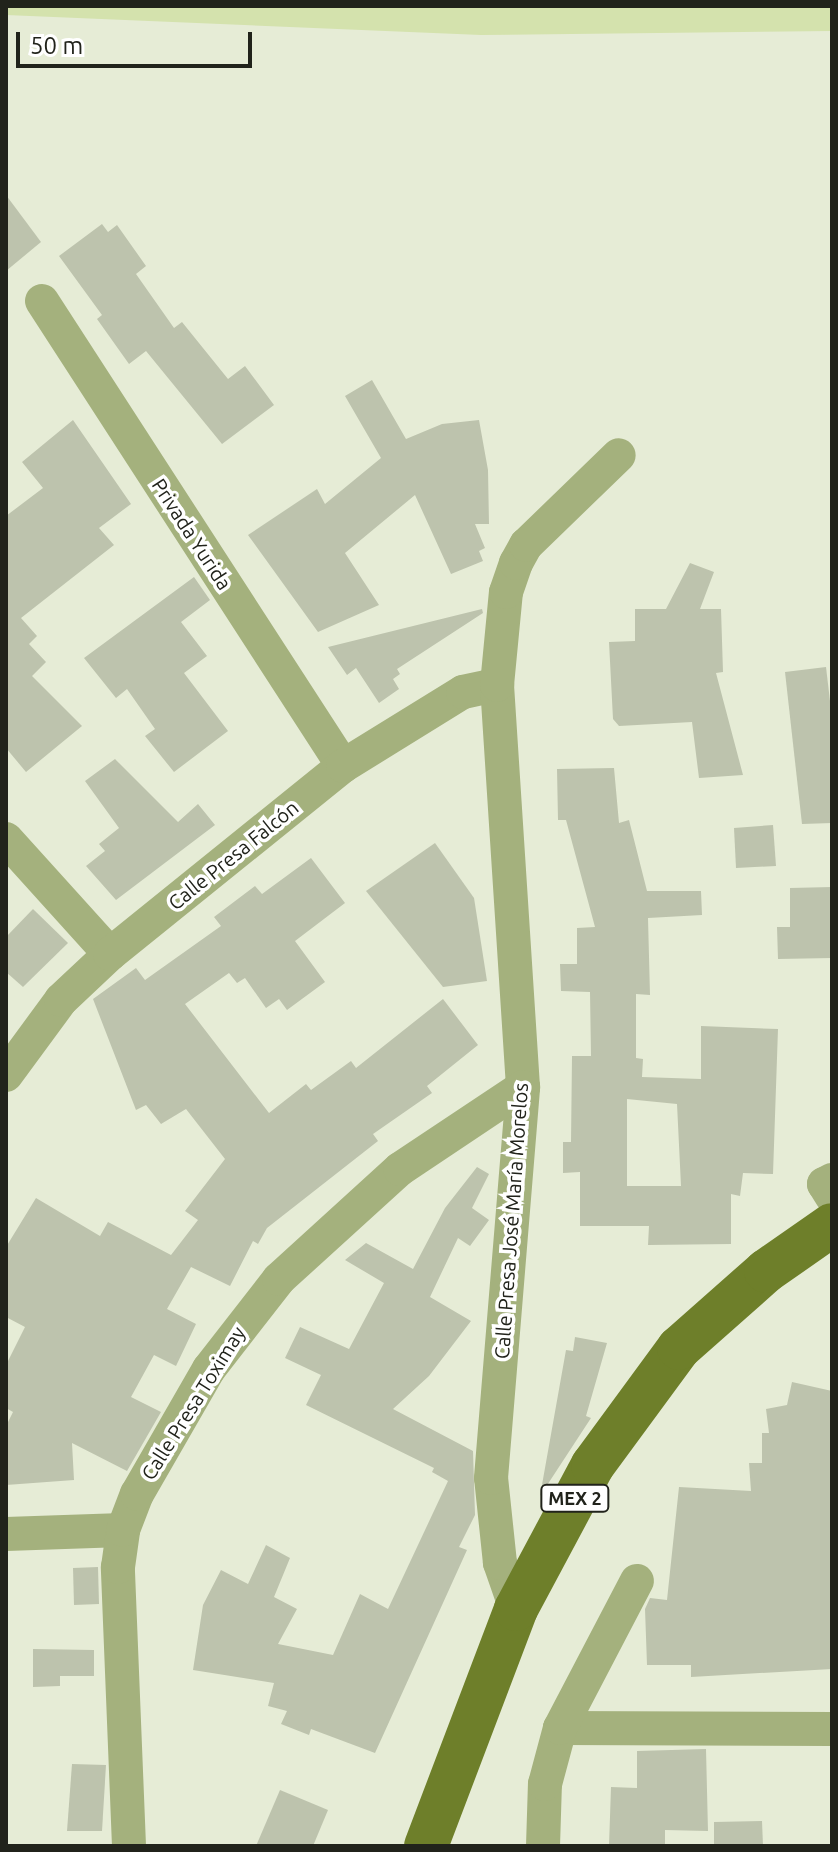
<!DOCTYPE html>
<meta charset="utf-8">
<style>
body{margin:0}
#map{position:relative;width:838px;height:1852px;overflow:hidden;background:#e6ecd6;font-family:Ubuntu,sans-serif}
div>[style]{position:absolute}
.green>*{inset:0;background:#d4e2ad}
.building>*{inset:0;background:#bdc3ad}
.minor>*{height:34px;margin:-17px;padding:0 17px;transform-origin:17px;border-radius:17px;background:#a4b17d}
.primary>*{height:44px;margin:-22px;padding:0 22px;transform-origin:22px;border-radius:22px;background:#6e7f2a}
span{translate:-50% -50%;white-space:nowrap;text-align:center;line-height:1.15;-webkit-text-stroke:7px #fff;paint-order:stroke}
.shield-label span{padding:2px 6px;background:#fff;border:2px solid;border-radius:6px;-webkit-text-stroke-width:0}
.shield-label{font-size:18px;color:#21231b;font-weight:700}
.street-label{font-size:20px;color:#21231b}
.frame{position:absolute;inset:0;border:8px solid #21231b;pointer-events:none}
.scale{position:absolute;left:16px;top:32px;width:236px;height:36px;box-sizing:border-box;border:4px solid #21231b;border-top:0;padding-left:10px;font-size:24px;line-height:28px;white-space:nowrap;color:#21231b;-webkit-text-stroke:6px #fff;paint-order:stroke}
</style>
<div id="map">
<div class="green">
<i style="clip-path:polygon(6px 6px,832px 6px,832px 31px,481px 35px,6px 15px)"></i>
</div>
<div class="building">
<i style="clip-path:polygon(6px 195px,41px 242px,6px 271px)"></i>
<i style="clip-path:polygon(102px 224px,108px 232px,117px 225px,146px 266px,136px 274px,174px 328px,182px 322px,228px 379px,245px 366px,274px 405px,222px 444px,146px 351px,129px 364px,97px 319px,102px 315px,59px 256px)"></i>
<i style="clip-path:polygon(372px 380px,406px 439px,442px 424px,479px 420px,488px 470px,489px 524px,475px 524px,485px 548px,479px 551px,483px 561px,451px 574px,415px 495px,345px 553px,379px 605px,318px 632px,248px 535px,317px 489px,325px 504px,381px 458px,345px 396px)"></i>
<i style="clip-path:polygon(73px 420px,131px 504px,99px 528px,114px 545px,21px 618px,37px 636px,29px 644px,46px 662px,32px 676px,82px 726px,26px 772px,6px 748px,6px 516px,43px 488px,22px 462px)"></i>
<i style="clip-path:polygon(690px 563px,714px 572px,700px 609px,721px 609px,723px 672px,716px 673px,743px 775px,699px 778px,692px 722px,619px 726px,613px 719px,609px 642px,635px 641px,635px 609px,666px 609px)"></i>
<i style="clip-path:polygon(194px 577px,210px 600px,181px 622px,207px 656px,184px 673px,228px 731px,174px 772px,145px 736px,155px 729px,127px 689px,116px 698px,84px 658px)"></i>
<i style="clip-path:polygon(482px 609px,483px 613px,397px 669px,400px 674px,393px 679px,399px 689px,379px 703px,356px 668px,347px 675px,328px 647px)"></i>
<i style="clip-path:polygon(826px 667px,832px 718px,832px 823px,802px 824px,785px 672px)"></i>
<i style="clip-path:polygon(115px 759px,178px 822px,198px 804px,215px 825px,116px 900px,86px 866px,105px 851px,99px 844px,119px 828px,85px 781px)"></i>
<i style="clip-path:polygon(evenodd,614px 768px,619px 823px,629px 820px,647px 891px,701px 891px,702px 915px,648px 918px,650px 995px,636px 994px,636px 1058px,643px 1059px,642px 1077px,701px 1079px,701px 1026px,778px 1029px,773px 1174px,743px 1173px,740px 1196px,731px 1194px,731px 1244px,648px 1245px,649px 1226px,580px 1226px,580px 1172px,563px 1173px,563px 1142px,571px 1142px,572px 1056px,591px 1056px,590px 992px,561px 991px,560px 964px,577px 964px,577px 928px,595px 927px,566px 820px,558px 820px,557px 769px,614px 768px,627px 1099px,677px 1104px,681px 1186px,627px 1186px,627px 1099px)"></i>
<i style="clip-path:polygon(773px 825px,776px 866px,736px 868px,734px 828px)"></i>
<i style="clip-path:polygon(435px 843px,474px 898px,487px 981px,443px 987px,366px 891px)"></i>
<i style="clip-path:polygon(311px 858px,345px 903px,295px 941px,325px 982px,287px 1010px,279px 999px,266px 1008px,245px 978px,237px 983px,229px 973px,185px 1004px,269px 1113px,306px 1084px,311px 1090px,351px 1061px,356px 1068px,443px 999px,478px 1045px,427px 1086px,432px 1093px,373px 1134px,378px 1141px,267px 1228px,258px 1244px,253px 1241px,230px 1286px,191px 1267px,167px 1309px,196px 1324px,176px 1366px,154px 1355px,131px 1397px,161px 1412px,127px 1471px,72px 1443px,74px 1480px,6px 1485px,6px 1426px,13px 1412px,6px 1408px,6px 1365px,25px 1327px,6px 1317px,6px 1247px,36px 1198px,100px 1236px,108px 1222px,171px 1255px,198px 1220px,185px 1211px,225px 1159px,186px 1109px,161px 1124px,146px 1105px,136px 1110px,93px 999px,136px 968px,145px 980px,221px 926px,214px 917px,255px 886px,262px 894px)"></i>
<i style="clip-path:polygon(832px 887px,832px 958px,778px 959px,777px 927px,790px 927px,790px 888px)"></i>
<i style="clip-path:polygon(33px 909px,68px 943px,23px 987px,6px 972px,6px 937px)"></i>
<i style="clip-path:polygon(477px 1167px,489px 1174px,472px 1208px,489px 1220px,470px 1246px,458px 1238px,430px 1297px,471px 1321px,429px 1376px,393px 1409px,473px 1451px,475px 1515px,459px 1547px,467px 1550px,375px 1753px,311px 1729px,309px 1735px,281px 1724px,287px 1711px,268px 1706px,274px 1683px,193px 1670px,203px 1605px,221px 1570px,248px 1584px,266px 1545px,290px 1558px,274px 1597px,297px 1609px,278px 1644px,333px 1655px,360px 1594px,388px 1609px,448px 1481px,432px 1472px,434px 1468px,306px 1405px,321px 1375px,285px 1358px,300px 1327px,349px 1349px,384px 1283px,345px 1260px,366px 1243px,413px 1269px,445px 1208px)"></i>
<i style="clip-path:polygon(575px 1337px,607px 1343px,586px 1416px,591px 1418px,540px 1496px,566px 1350px,573px 1351px)"></i>
<i style="clip-path:polygon(792px 1382px,832px 1391px,832px 1669px,691px 1677px,691px 1665px,647px 1665px,645px 1609px,650px 1598px,667px 1600px,679px 1487px,751px 1491px,749px 1463px,762px 1463px,762px 1433px,769px 1433px,766px 1409px,787px 1405px)"></i>
<i style="clip-path:polygon(98px 1567px,99px 1604px,74px 1605px,73px 1568px)"></i>
<i style="clip-path:polygon(33px 1649px,94px 1650px,94px 1676px,60px 1676px,60px 1686px,33px 1687px)"></i>
<i style="clip-path:polygon(706px 1749px,708px 1831px,665px 1830px,665px 1846px,609px 1846px,611px 1787px,637px 1788px,637px 1751px)"></i>
<i style="clip-path:polygon(72px 1764px,106px 1765px,102px 1831px,67px 1831px)"></i>
<i style="clip-path:polygon(280px 1790px,328px 1810px,313px 1846px,256px 1846px)"></i>
<i style="clip-path:polygon(762px 1821px,763px 1846px,714px 1846px,714px 1822px)"></i>
</div>
<div class="minor">
<i style="left:42px;top:301px;width:554px;rotate:57.08deg"></i>
<i style="left:6px;top:839px;width:155px;rotate:47.9deg"></i>
<i style="left:6px;top:1075px;width:93px;rotate:-53.7deg"></i>
<i style="left:61px;top:1000px;width:67px;rotate:-43.2deg"></i>
<i style="left:110px;top:954px;width:299px;rotate:-38.9deg"></i>
<i style="left:343px;top:766px;width:141px;rotate:-31.7deg"></i>
<i style="left:463px;top:692px;width:35px;rotate:-12deg"></i>
<i style="left:832px;top:1180px;width:9px;rotate:153deg"></i>
<i style="left:824px;top:1184px;width:15px;rotate:58deg"></i>
<i style="left:6px;top:1534px;width:117px;rotate:-2deg"></i>
<i style="left:516px;top:1609px;width:49px;rotate:-109.2deg"></i>
<i style="left:500px;top:1563px;width:85px;rotate:-96deg"></i>
<i style="left:491px;top:1478px;width:392px;rotate:-85.3deg"></i>
<i style="left:523px;top:1087px;width:403px;rotate:-93.7deg"></i>
<i style="left:497px;top:685px;width:93px;rotate:-84.5deg"></i>
<i style="left:506px;top:592px;width:31px;rotate:-71deg"></i>
<i style="left:516px;top:563px;width:21px;rotate:-61deg"></i>
<i style="left:526px;top:545px;width:129px;rotate:-44.1deg"></i>
<i style="left:560px;top:1728px;width:272px;rotate:0.2deg"></i>
<i style="left:129px;top:1846px;width:279px;rotate:-92.3deg"></i>
<i style="left:118px;top:1567px;width:37px;rotate:-82deg"></i>
<i style="left:123px;top:1530px;width:39px;rotate:-69deg"></i>
<i style="left:137px;top:1494px;width:144px;rotate:-60.1deg"></i>
<i style="left:209px;top:1369px;width:114px;rotate:-52.1deg"></i>
<i style="left:279px;top:1279px;width:164px;rotate:-42.3deg"></i>
<i style="left:400px;top:1169px;width:148px;rotate:-33.7deg"></i>
<i style="left:543px;top:1846px;width:62px;rotate:-88.2deg"></i>
<i style="left:545px;top:1784px;width:58px;rotate:-75deg"></i>
<i style="left:560px;top:1728px;width:166px;rotate:-62.4deg"></i>
</div>
<div class="primary">
<i style="left:426px;top:1846px;width:254px;rotate:-69.2deg"></i>
<i style="left:516px;top:1609px;width:163px;rotate:-61.9deg"></i>
<i style="left:593px;top:1465px;width:145px;rotate:-53.7deg"></i>
<i style="left:679px;top:1348px;width:116px;rotate:-41.5deg"></i>
<i style="left:766px;top:1271px;width:80px;rotate:-34.9deg"></i>
</div>
<div class="shield-label">
<span style="left:575px;top:1498px">MEX 2</span>
</div>
<div class="street-label">
<span style="left:192px;top:534px;rotate:57deg">Privada Yurida</span>
<span style="left:233px;top:855px;rotate:-39deg">Calle Presa Falcón</span>
<span style="left:511px;top:1221px;rotate:-86deg">Calle Presa José María Morelos</span>
<span style="left:193px;top:1403px;rotate:-58deg">Calle Presa Toximay</span>
</div>
<div class="frame"></div>
<div class="scale">50 m</div>
</div>
